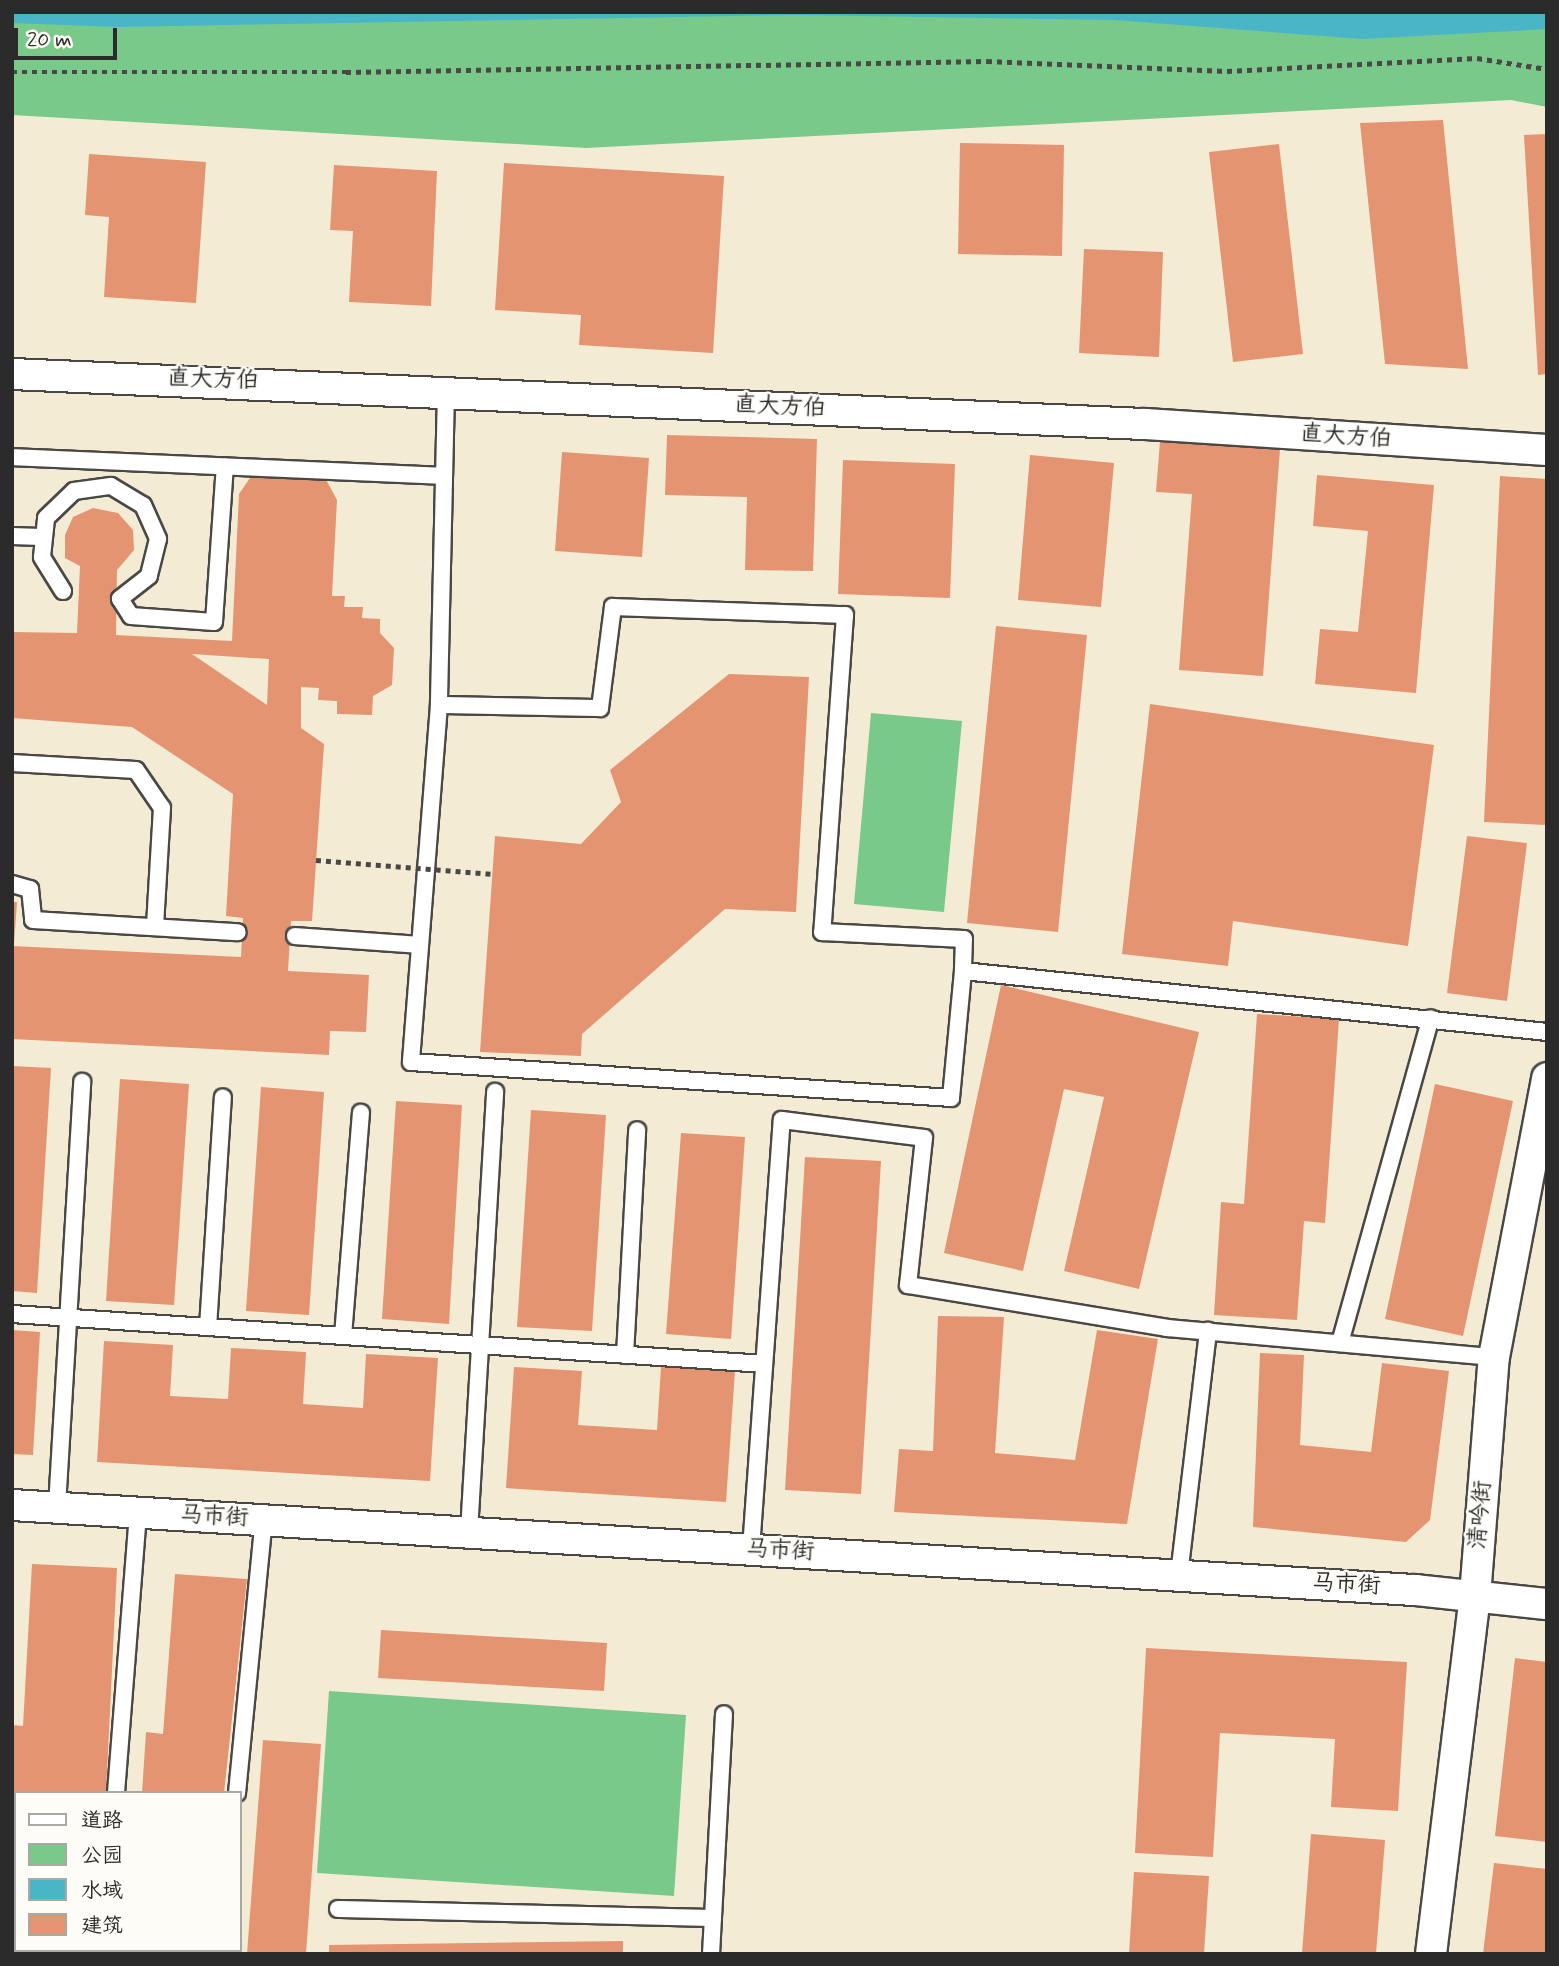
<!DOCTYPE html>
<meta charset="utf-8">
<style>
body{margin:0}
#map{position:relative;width:1559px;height:1966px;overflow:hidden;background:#f4ebd5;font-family:Mynerve,"LXGW WenKai TC",sans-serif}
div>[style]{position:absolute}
.green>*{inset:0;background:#79c98a}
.water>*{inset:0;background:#4ab5c6}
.building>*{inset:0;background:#e49470}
.path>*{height:4.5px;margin-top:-2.25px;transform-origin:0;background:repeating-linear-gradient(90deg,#494844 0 5px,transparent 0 10px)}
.roads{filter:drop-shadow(2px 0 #494844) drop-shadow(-2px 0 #494844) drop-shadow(0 2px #494844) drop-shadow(0 -2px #494844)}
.lane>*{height:16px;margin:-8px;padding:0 8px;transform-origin:8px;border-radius:8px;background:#fff}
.street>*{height:30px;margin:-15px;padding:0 15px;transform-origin:15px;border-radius:15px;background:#fff}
.path-bridge>*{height:4.5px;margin-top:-2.25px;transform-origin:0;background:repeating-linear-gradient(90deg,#494844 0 5px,transparent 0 10px)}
span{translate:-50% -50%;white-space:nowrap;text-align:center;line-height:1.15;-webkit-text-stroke:5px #fdfcf7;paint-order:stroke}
.street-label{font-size:23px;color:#2b2b2b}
.frame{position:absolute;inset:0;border:14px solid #2b2b2b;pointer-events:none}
.legend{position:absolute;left:14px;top:1791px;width:228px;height:161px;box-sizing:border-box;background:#fdfcf7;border:2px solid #a9a8a5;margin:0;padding:9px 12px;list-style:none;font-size:21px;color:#2b2b2b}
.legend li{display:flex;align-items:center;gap:14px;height:35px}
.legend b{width:35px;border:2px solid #a9a8a5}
.scale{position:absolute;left:14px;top:28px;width:103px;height:32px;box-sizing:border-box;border:4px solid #2b2b2b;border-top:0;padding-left:9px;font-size:21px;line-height:24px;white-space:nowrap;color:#2b2b2b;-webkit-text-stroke:5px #fdfcf7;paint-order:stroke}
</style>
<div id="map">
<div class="green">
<i style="clip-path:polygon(12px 12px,1547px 12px,1547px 107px,1511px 100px,586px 148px,12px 115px)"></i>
<i style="clip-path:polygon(871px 713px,962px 721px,944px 912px,854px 904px)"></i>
<i style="clip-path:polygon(329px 1691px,686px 1715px,674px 1896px,317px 1873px)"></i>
</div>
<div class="water">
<i style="clip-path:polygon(12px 12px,1547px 12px,1547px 29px,1362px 39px,1114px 20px,794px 15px,117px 27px,12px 23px)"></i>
</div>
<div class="building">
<i style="clip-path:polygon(1443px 120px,1468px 369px,1385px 364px,1360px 123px)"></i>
<i style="clip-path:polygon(1547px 134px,1547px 374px,1538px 375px,1524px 135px)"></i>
<i style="clip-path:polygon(960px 143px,1064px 145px,1062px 256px,958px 254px)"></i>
<i style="clip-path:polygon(1279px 144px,1303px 354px,1233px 362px,1209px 152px)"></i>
<i style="clip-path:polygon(89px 154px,206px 162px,196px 303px,104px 297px,109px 217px,85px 215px)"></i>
<i style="clip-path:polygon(504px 163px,724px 176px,713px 353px,579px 345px,581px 315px,495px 310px)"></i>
<i style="clip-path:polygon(334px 165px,437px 171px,431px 306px,349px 302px,353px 231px,330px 230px)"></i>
<i style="clip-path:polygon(1084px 249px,1163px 252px,1159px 357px,1079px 353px)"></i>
<i style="clip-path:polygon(667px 435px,817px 439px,813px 571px,745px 570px,747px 497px,665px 495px)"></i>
<i style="clip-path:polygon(1160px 441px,1280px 449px,1263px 676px,1179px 670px,1192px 494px,1156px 492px)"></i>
<i style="clip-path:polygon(562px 452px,649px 458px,642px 557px,555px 551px)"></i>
<i style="clip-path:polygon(1030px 455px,1114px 463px,1101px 607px,1018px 600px)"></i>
<i style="clip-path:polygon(843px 460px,955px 464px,950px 598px,838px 594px)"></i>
<i style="clip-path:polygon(evenodd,254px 472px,324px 476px,337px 500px,332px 596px,345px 596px,344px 607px,363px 607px,362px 618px,380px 619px,380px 633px,394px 648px,392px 685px,373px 696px,372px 715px,337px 714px,337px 701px,318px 700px,319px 688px,301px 687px,301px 728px,324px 744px,312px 921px,291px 921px,288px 971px,369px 975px,366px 1032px,330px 1031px,329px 1055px,12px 1039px,12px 946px,241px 957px,243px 918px,226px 916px,233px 794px,132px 727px,12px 718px,12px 632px,77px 633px,80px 566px,65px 558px,65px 535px,73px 517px,93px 508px,118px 513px,133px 530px,134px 550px,117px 570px,116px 635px,232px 641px,239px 494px,254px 472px,192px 654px,269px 659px,267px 705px,192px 654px)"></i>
<i style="clip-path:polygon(1317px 475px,1434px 485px,1416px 693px,1315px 684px,1320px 629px,1358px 632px,1368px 531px,1313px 526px)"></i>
<i style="clip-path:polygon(1500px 476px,1547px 479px,1547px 825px,1484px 822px)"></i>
<i style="clip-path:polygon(996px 626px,1087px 635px,1058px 932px,967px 923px)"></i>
<i style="clip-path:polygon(729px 674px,809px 677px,796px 912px,725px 909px,582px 1034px,581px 1056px,480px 1052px,495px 836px,581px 844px,621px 802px,610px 770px)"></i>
<i style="clip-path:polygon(1150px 704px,1434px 745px,1408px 946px,1233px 921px,1228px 966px,1122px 954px)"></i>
<i style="clip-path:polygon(1467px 836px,1527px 843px,1507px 1001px,1447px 993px)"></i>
<i style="clip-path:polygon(12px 902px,17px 902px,14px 944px,12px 944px)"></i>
<i style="clip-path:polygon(1001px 985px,1199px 1032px,1139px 1289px,1064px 1271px,1104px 1097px,1064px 1089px,1023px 1271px,944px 1253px)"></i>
<i style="clip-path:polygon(1257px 1014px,1339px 1019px,1325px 1223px,1304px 1221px,1297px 1320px,1214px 1315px,1221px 1202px,1244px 1204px)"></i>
<i style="clip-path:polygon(12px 1066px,51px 1068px,37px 1293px,12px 1291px)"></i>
<i style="clip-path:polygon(120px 1079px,189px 1084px,174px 1305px,106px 1301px)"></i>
<i style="clip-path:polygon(1435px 1084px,1513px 1101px,1463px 1336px,1385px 1319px)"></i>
<i style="clip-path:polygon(261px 1087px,324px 1092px,309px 1315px,246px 1311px)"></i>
<i style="clip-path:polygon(396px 1101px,462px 1105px,449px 1324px,382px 1319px)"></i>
<i style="clip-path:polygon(531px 1110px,606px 1115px,592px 1331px,517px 1327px)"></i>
<i style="clip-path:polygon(681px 1133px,745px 1137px,731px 1339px,666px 1334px)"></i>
<i style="clip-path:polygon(805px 1157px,881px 1161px,861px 1494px,785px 1490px)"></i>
<i style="clip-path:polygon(938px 1316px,1004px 1317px,995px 1453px,1075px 1460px,1097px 1330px,1158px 1339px,1127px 1524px,894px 1512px,899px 1449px,933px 1451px)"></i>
<i style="clip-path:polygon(12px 1330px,40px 1332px,33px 1455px,12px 1454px)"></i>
<i style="clip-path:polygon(104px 1341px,173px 1345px,170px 1396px,228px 1399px,231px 1348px,306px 1352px,303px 1404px,363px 1408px,366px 1354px,438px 1358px,430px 1481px,97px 1462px)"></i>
<i style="clip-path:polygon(1260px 1353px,1304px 1355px,1300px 1445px,1371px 1452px,1382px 1363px,1449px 1371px,1430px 1520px,1406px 1542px,1253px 1527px)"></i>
<i style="clip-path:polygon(514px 1367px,582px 1371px,578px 1425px,657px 1430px,661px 1367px,735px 1371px,726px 1502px,506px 1488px)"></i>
<i style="clip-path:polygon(32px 1564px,117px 1568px,106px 1793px,16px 1793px,12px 1806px,12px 1725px,23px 1726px)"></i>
<i style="clip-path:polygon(175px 1574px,247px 1579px,224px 1793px,142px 1793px,146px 1732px,163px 1734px)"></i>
<i style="clip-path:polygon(381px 1630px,607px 1643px,604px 1691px,378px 1678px)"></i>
<i style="clip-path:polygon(1146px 1648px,1407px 1662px,1398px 1811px,1331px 1807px,1335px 1739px,1220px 1733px,1213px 1857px,1135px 1853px)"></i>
<i style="clip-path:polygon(1515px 1658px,1547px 1662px,1547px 1842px,1495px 1836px)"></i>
<i style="clip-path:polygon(263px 1740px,321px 1744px,306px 1954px,247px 1954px)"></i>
<i style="clip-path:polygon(1311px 1834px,1385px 1840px,1376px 1954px,1302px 1954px)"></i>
<i style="clip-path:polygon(1494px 1863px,1547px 1869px,1547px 1954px,1483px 1954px)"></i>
<i style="clip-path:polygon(1134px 1872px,1209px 1876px,1204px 1954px,1129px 1954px)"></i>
<i style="clip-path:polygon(623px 1941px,623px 1954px,329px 1954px,329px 1945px)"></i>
<i style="clip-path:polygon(36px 1950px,94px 1950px,36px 1954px)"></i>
<i style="clip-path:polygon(121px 1950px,203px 1950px,121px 1954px)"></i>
</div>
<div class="path">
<i style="left:12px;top:72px;width:334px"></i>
<i style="left:346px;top:72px;width:641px;rotate:-0.98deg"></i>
<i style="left:987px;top:61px;width:240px;rotate:2.4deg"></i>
<i style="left:1227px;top:71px;width:250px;rotate:-3deg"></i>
<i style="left:1477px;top:58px;width:71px;rotate:8.9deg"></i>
</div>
<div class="roads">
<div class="lane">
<i style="left:446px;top:391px;width:314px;rotate:91.3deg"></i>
<i style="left:439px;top:705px;width:358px;rotate:94.5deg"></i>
<i style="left:411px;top:1062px;width:541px;rotate:3.81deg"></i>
<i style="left:951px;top:1098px;width:128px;rotate:-84.6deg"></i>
<i style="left:12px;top:457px;width:432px;rotate:2.5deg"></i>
<i style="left:12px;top:536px;width:29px;rotate:2deg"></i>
<i style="left:63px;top:591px;width:40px;rotate:-122deg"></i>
<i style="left:42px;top:557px;width:39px;rotate:-84deg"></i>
<i style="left:46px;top:518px;width:39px;rotate:-44deg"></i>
<i style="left:74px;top:491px;width:37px;rotate:-8deg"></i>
<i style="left:111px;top:486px;width:37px;rotate:31deg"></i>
<i style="left:143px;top:505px;width:37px;rotate:66deg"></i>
<i style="left:158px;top:539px;width:38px;rotate:104deg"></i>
<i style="left:149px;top:576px;width:37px;rotate:142deg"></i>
<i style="left:120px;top:599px;width:20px;rotate:57deg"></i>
<i style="left:131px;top:616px;width:83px;rotate:4.1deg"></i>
<i style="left:214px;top:622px;width:156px;rotate:-86deg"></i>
<i style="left:439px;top:705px;width:161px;rotate:1.1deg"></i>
<i style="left:600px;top:708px;width:102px;rotate:-82.7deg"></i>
<i style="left:613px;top:607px;width:232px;rotate:2deg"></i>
<i style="left:845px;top:615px;width:318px;rotate:94.1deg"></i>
<i style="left:822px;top:932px;width:142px;rotate:2.8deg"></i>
<i style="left:964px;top:939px;width:32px;rotate:92deg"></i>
<i style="left:963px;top:971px;width:587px;rotate:5.96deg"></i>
<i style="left:12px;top:763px;width:124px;rotate:3.2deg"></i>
<i style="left:136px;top:770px;width:46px;rotate:55.6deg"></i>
<i style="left:162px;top:808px;width:118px;rotate:93.4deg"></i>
<i style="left:12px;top:884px;width:19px;rotate:16deg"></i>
<i style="left:30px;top:889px;width:31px;rotate:84deg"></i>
<i style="left:33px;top:920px;width:205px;rotate:3.4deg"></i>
<i style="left:295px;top:936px;width:125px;rotate:4.1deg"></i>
<i style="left:12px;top:1314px;width:754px;rotate:3.8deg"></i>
<i style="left:208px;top:1327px;width:230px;rotate:-86.3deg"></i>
<i style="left:343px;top:1336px;width:224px;rotate:-85.4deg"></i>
<i style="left:1340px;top:1343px;width:337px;rotate:-74.4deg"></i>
<i style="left:625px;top:1355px;width:225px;rotate:-86.9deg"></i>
<i style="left:57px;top:1507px;width:426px;rotate:-86.6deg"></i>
<i style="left:469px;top:1532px;width:441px;rotate:-86.6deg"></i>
<i style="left:751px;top:1549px;width:430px;rotate:-85.9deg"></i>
<i style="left:782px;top:1120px;width:143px;rotate:7.2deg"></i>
<i style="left:924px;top:1138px;width:148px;rotate:96.2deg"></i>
<i style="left:908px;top:1285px;width:263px;rotate:9.4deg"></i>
<i style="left:1167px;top:1328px;width:328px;rotate:5.1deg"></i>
<i style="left:1179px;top:1575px;width:246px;rotate:-83.2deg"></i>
<i style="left:116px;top:1793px;width:282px;rotate:-85.5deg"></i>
<i style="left:237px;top:1793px;width:274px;rotate:-84.4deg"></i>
<i style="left:12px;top:1821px;width:4px"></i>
<i style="left:338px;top:1909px;width:375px;rotate:1.4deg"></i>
<i style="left:221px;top:1950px;width:4px;rotate:76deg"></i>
<i style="left:15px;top:1954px;width:86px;rotate:-89.3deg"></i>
<i style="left:108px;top:1954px;width:4px;rotate:-90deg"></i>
<i style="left:711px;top:1954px;width:240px;rotate:-86.9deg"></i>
</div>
<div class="street">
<i style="left:12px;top:374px;width:1134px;rotate:2.53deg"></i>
<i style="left:1145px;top:424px;width:403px;rotate:3.7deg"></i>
<i style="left:12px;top:1505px;width:1406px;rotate:3.47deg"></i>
<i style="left:1415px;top:1590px;width:133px;rotate:6.1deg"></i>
<i style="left:1431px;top:1954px;width:361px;rotate:-83deg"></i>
<i style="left:1475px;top:1596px;width:240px;rotate:-85.5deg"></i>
<i style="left:1494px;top:1357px;width:284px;rotate:-79.2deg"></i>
</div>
</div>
<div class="path-bridge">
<i style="left:316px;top:860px;width:178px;rotate:4.5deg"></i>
</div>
<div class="street-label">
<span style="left:213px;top:380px;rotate:2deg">直大方伯</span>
<span style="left:780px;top:407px;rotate:3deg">直大方伯</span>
<span style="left:1346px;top:437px;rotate:4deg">直大方伯</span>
<span style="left:1481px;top:1515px;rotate:-85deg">清吟街</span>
<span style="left:214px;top:1517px;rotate:3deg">马市街</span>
<span style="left:780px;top:1551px;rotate:3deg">马市街</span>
<span style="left:1346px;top:1585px;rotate:3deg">马市街</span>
</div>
<div class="frame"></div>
<ul class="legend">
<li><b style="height:9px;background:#fff"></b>道路</li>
<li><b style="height:19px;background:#79c98a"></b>公园</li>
<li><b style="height:19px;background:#4ab5c6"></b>水域</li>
<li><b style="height:19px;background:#e49470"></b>建筑</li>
</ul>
<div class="scale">20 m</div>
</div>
